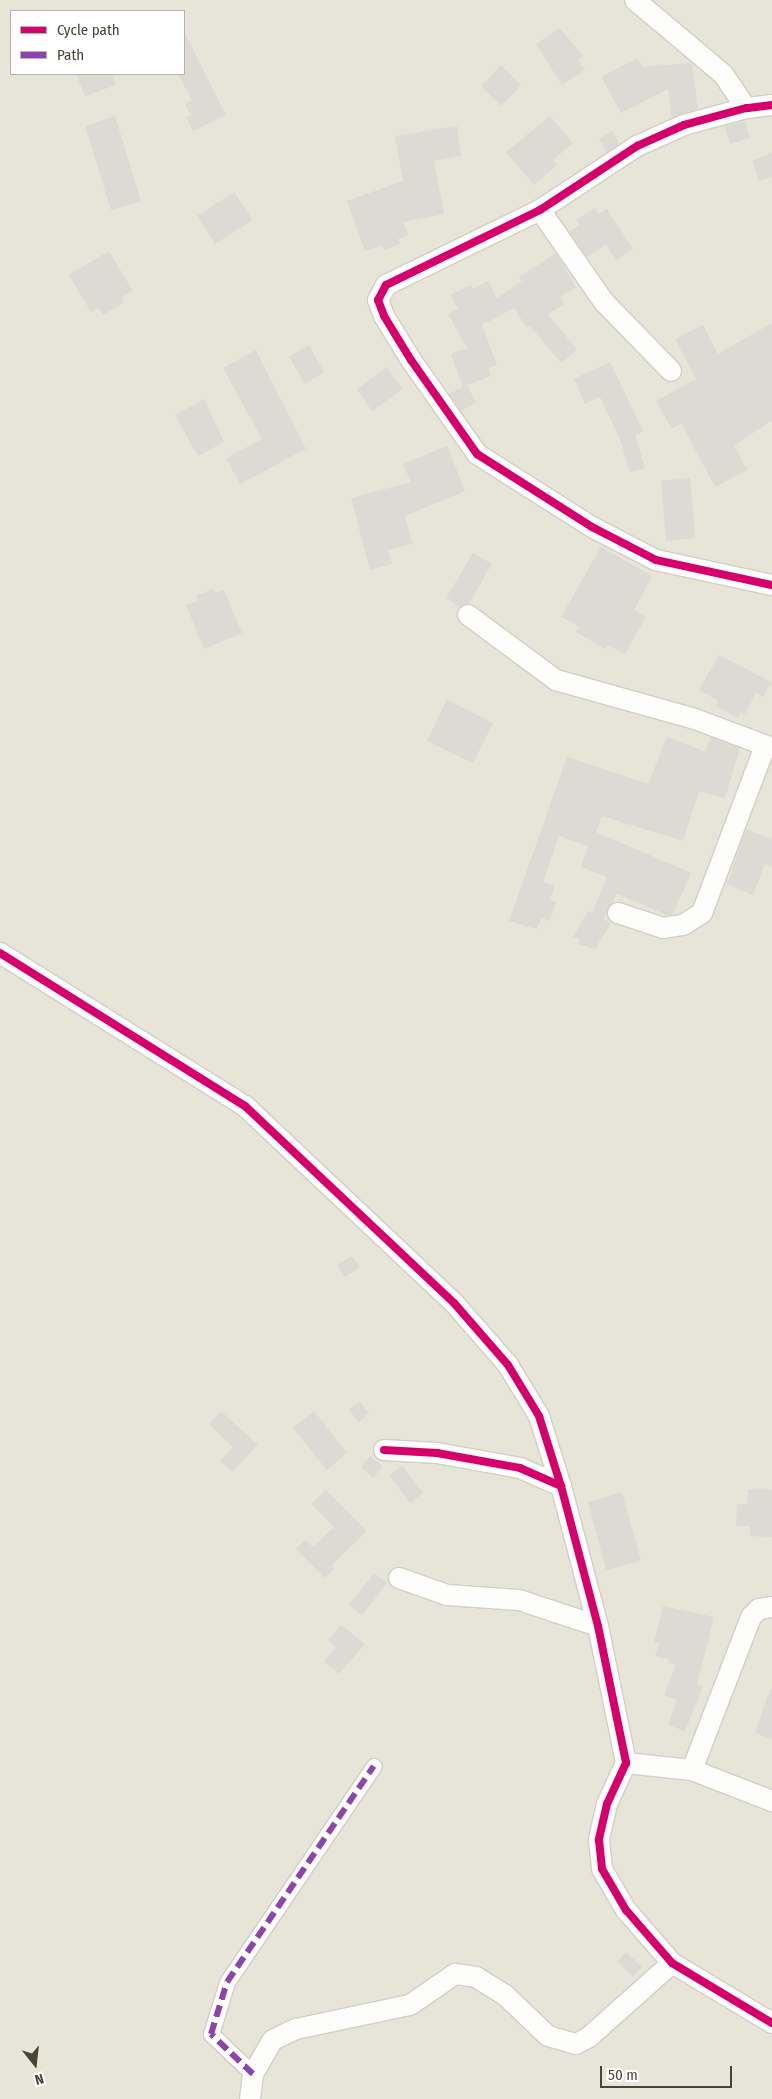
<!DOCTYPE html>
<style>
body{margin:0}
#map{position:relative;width:772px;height:2099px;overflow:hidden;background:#f2f1eb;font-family:"Fira Sans Condensed",sans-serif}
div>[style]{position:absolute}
.residential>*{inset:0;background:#e7e4d8}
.building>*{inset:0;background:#dcdad3}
.roads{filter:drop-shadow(1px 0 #d0cfc8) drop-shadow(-1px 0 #d0cfc8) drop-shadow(0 1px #d0cfc8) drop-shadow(0 -1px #d0cfc8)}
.pedestrian>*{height:15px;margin:-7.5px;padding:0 7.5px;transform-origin:7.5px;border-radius:7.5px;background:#fdfdfc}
.minor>*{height:20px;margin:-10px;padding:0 10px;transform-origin:10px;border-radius:10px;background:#fdfdfc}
.quiet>*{height:6px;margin-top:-3px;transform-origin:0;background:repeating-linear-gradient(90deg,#8e44ad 0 12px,transparent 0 18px)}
.cycleway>*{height:8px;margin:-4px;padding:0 4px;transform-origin:4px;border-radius:4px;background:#d6006c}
span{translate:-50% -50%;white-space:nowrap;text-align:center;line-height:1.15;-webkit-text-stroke:4.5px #fff;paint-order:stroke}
.legend{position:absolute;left:10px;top:10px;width:175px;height:65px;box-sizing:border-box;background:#fff;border:1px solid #b6b4af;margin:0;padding:6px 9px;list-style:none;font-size:15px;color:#494436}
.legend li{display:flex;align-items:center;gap:10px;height:25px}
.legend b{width:25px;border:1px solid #b6b4af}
.north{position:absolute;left:10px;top:2039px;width:50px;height:50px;-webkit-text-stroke:4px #fff;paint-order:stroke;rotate:164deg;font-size:14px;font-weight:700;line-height:20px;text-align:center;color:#494436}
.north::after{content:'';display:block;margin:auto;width:18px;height:22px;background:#494436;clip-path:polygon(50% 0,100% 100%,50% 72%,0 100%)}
.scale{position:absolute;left:600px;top:2066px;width:132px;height:22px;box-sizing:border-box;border:2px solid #494436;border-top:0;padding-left:6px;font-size:15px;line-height:18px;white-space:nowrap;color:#494436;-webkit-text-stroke:4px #fff;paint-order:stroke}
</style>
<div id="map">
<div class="residential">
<i style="clip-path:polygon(evenodd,0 0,772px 0,772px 2099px,0 2099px,0 0,11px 11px,184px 11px,184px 74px,11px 74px,11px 11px)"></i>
</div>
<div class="building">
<i style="clip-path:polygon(560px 28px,583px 56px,578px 60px,585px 70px,562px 85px,536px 44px)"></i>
<i style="clip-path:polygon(184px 32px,226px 115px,193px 131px,186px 117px,191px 115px,185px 104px,192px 100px,178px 74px,184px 74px)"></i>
<i style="clip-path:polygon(638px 58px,643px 67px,692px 63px,698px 109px,672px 117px,668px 89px,621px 113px,601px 77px)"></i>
<i style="clip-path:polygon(501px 65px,521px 85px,501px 106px,481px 86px)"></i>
<i style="clip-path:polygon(76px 74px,112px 74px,116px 85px,85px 96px)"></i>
<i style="clip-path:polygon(115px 116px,141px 201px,111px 210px,85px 126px)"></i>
<i style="clip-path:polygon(550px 116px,573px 143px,553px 160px,557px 165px,534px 185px,506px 152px)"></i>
<i style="clip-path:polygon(745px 121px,750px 138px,730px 144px,725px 126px)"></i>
<i style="clip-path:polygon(457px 126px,461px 156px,434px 161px,444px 214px,403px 222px,408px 235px,398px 239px,400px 244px,384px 250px,382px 245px,365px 251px,347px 201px,403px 181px,395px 136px)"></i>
<i style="clip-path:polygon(613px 131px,619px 144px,606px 152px,599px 138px)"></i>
<i style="clip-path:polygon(772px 153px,772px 177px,759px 181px,752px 161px)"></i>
<i style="clip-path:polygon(234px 192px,253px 220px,215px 244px,197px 216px)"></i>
<i style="clip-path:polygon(595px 208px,599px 214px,607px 209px,633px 249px,616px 260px,606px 245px,587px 257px,569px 232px,580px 225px,576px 220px)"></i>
<i style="clip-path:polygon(109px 251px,133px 291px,122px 297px,125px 302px,103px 315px,98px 308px,91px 312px,69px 275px)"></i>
<i style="clip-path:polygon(556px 253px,576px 287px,560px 297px,564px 304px,548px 314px,577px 350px,561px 363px,530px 326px,527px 328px,514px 308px,482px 325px,497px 365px,488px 368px,491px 376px,467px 385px,476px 403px,461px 411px,449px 394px,463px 387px,451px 354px,467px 348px,448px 314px,458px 309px,450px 295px,471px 285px,473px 289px,488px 281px,497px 298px,522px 281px,519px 277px)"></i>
<i style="clip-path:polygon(772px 323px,772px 420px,734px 446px,747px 470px,715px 487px,681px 423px,672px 429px,656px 401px,696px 379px,675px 339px,703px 325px,718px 354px)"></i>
<i style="clip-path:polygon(309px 345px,324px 372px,305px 384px,289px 357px)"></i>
<i style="clip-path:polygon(256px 350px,306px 449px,240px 484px,226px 458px,262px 439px,223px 368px)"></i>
<i style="clip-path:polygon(610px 362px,643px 431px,635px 435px,645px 468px,630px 472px,619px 436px,600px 397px,585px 404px,574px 379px)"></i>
<i style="clip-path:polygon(387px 367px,403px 389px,372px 411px,357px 389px)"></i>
<i style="clip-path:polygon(204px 399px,224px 442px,198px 456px,175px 415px)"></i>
<i style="clip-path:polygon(447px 446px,465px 491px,405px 516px,412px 544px,388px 550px,392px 564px,370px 570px,351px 498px,411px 482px,403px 464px)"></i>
<i style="clip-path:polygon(690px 478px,695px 538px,666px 541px,661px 481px)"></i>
<i style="clip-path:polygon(601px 547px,652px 576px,634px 610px,646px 617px,625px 654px,608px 645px,605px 649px,576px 632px,579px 626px,561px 617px)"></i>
<i style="clip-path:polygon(473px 553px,492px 564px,469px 603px,460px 607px,446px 598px)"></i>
<i style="clip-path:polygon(213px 589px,215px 593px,224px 590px,242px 633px,204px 649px,186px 605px,198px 601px,196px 596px)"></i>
<i style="clip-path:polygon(719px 655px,771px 682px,763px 697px,756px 693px,745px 714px,741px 712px,738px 718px,716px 706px,719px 701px,699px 690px)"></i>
<i style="clip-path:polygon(447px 700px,493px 723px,473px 763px,427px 741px)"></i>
<i style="clip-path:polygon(667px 737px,706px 752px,710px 737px,740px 748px,725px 798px,699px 791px,683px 841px,602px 816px,596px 832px,691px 873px,673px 914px,667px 915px,617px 894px,603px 919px,611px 923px,595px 949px,578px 944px,580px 940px,573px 937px,588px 911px,592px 913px,607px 877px,581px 867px,588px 846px,559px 836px,543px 882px,555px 885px,550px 900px,556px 902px,550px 921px,541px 918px,537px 929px,509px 921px,567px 757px,648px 784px)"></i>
<i style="clip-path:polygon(746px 829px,772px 840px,772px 867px,765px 864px,753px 895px,727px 884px)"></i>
<i style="clip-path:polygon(352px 1256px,360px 1267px,345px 1277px,337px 1265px)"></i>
<i style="clip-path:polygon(359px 1401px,369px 1413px,359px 1422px,349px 1410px)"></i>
<i style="clip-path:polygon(221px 1411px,258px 1445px,232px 1472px,220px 1461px,233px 1447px,209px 1424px)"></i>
<i style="clip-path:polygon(314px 1411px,347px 1453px,327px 1470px,293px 1428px)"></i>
<i style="clip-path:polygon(370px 1456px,383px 1466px,373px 1478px,361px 1467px)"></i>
<i style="clip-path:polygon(402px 1466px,423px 1493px,410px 1503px,389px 1475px)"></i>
<i style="clip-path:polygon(748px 1489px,772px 1490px,772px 1537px,750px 1536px,750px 1526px,736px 1526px,737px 1504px,747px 1504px)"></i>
<i style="clip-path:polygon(326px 1490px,367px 1531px,331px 1566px,334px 1569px,325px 1578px,296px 1549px,305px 1540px,313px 1547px,334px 1527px,311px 1504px)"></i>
<i style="clip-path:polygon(622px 1492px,641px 1561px,606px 1570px,588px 1502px)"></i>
<i style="clip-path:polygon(374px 1573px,387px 1583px,362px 1615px,349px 1605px)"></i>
<i style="clip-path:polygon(663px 1606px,714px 1617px,697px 1684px,703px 1686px,685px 1731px,668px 1725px,677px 1700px,664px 1695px,676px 1665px,668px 1663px,669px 1659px,655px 1656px,659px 1643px,654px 1642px)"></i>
<i style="clip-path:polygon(341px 1625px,365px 1644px,339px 1674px,324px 1662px,336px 1647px,328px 1640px)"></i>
<i style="clip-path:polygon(770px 1689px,772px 1690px,772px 1739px,755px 1733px)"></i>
<i style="clip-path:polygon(626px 1952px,642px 1967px,633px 1977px,617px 1962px)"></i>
</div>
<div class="roads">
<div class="pedestrian">
<i style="left:253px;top:2074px;width:58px;rotate:-136.4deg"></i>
<i style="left:211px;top:2034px;width:54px;rotate:-72.9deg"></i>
<i style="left:227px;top:1982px;width:261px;rotate:-55.8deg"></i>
</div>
<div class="minor">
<i style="left:635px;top:0;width:115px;rotate:40.1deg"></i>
<i style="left:723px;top:74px;width:41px;rotate:55.9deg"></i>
<i style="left:772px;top:105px;width:26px;rotate:173deg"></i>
<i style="left:746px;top:108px;width:64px;rotate:164.7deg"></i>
<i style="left:684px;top:125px;width:51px;rotate:155.9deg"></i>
<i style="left:637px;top:146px;width:116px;rotate:146.6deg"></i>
<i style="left:540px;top:210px;width:171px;rotate:154deg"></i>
<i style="left:386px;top:285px;width:17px;rotate:118deg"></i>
<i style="left:378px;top:300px;width:17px;rotate:69deg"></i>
<i style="left:384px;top:316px;width:52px;rotate:58.5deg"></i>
<i style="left:411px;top:360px;width:115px;rotate:54.9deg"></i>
<i style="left:477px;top:454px;width:136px;rotate:32.4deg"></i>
<i style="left:592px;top:527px;width:72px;rotate:27.3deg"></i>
<i style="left:656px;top:560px;width:119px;rotate:12.2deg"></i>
<i style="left:540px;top:210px;width:112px;rotate:55.2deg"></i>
<i style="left:604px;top:302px;width:96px;rotate:45.8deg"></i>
<i style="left:468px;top:615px;width:109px;rotate:36.5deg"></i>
<i style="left:556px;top:680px;width:144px;rotate:15.7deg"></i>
<i style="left:695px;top:719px;width:82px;rotate:20.6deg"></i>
<i style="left:618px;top:913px;width:47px;rotate:18.4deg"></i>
<i style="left:663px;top:928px;width:20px;rotate:-9deg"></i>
<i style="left:683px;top:925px;width:22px;rotate:-32deg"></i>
<i style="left:702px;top:913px;width:178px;rotate:-69.3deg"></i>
<i style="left:0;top:953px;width:289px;rotate:32deg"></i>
<i style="left:245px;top:1106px;width:287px;rotate:43.3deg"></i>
<i style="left:454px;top:1303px;width:82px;rotate:48.9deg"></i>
<i style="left:508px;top:1365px;width:60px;rotate:58.7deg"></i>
<i style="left:539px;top:1416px;width:73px;rotate:72.6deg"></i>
<i style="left:384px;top:1450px;width:53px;rotate:3.2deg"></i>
<i style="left:437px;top:1453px;width:84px;rotate:10.2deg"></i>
<i style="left:520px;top:1468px;width:45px;rotate:23.7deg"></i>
<i style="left:561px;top:1486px;width:145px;rotate:75.2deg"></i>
<i style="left:598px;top:1626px;width:140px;rotate:78.4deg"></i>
<i style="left:626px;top:1763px;width:45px;rotate:114.9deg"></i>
<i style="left:607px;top:1804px;width:37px;rotate:103deg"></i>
<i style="left:599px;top:1840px;width:29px;rotate:84deg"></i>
<i style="left:602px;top:1869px;width:48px;rotate:59.7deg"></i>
<i style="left:626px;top:1910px;width:70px;rotate:49deg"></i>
<i style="left:672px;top:1963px;width:117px;rotate:31deg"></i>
<i style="left:399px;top:1578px;width:51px;rotate:19.5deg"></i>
<i style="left:447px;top:1595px;width:72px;rotate:4deg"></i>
<i style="left:519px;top:1600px;width:83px;rotate:18.2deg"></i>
<i style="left:626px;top:1763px;width:66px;rotate:6.1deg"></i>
<i style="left:692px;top:1770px;width:86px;rotate:21.2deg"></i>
<i style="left:692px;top:1770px;width:164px;rotate:-68.9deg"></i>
<i style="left:751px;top:1617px;width:11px;rotate:-45deg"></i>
<i style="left:759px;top:1609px;width:13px;rotate:-9deg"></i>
<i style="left:250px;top:2099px;width:25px;rotate:-83deg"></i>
<i style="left:253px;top:2074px;width:39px;rotate:-60deg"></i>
<i style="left:273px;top:2040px;width:25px;rotate:-26deg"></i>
<i style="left:296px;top:2029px;width:116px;rotate:-11.9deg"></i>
<i style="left:410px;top:2005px;width:55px;rotate:-34.6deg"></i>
<i style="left:455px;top:1974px;width:21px;rotate:8deg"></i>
<i style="left:476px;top:1977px;width:34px;rotate:32deg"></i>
<i style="left:505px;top:1995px;width:59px;rotate:43.6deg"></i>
<i style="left:548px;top:2036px;width:29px;rotate:16deg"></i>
<i style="left:576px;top:2044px;width:15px;rotate:-28deg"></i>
<i style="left:589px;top:2037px;width:111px;rotate:-41.7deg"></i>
</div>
</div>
<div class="quiet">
<i style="left:253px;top:2074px;width:58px;rotate:-136.4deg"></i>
<i style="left:211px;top:2034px;width:54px;rotate:-72.9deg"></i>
<i style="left:227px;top:1982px;width:261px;rotate:-55.8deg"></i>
</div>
<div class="cycleway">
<i style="left:772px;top:105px;width:26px;rotate:173deg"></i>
<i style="left:746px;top:108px;width:64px;rotate:164.7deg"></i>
<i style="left:684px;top:125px;width:51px;rotate:155.9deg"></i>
<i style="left:637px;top:146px;width:116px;rotate:146.6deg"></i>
<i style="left:540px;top:210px;width:171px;rotate:154deg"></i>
<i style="left:386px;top:285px;width:17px;rotate:118deg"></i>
<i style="left:378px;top:300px;width:17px;rotate:69deg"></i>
<i style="left:384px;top:316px;width:52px;rotate:58.5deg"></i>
<i style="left:411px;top:360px;width:115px;rotate:54.9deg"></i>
<i style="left:477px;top:454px;width:136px;rotate:32.4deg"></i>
<i style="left:592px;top:527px;width:72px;rotate:27.3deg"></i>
<i style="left:656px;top:560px;width:119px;rotate:12.2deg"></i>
<i style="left:0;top:953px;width:289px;rotate:32deg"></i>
<i style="left:245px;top:1106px;width:287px;rotate:43.3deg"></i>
<i style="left:454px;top:1303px;width:82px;rotate:48.9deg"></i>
<i style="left:508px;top:1365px;width:60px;rotate:58.7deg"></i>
<i style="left:539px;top:1416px;width:73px;rotate:72.6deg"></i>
<i style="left:384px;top:1450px;width:53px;rotate:3.2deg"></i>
<i style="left:437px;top:1453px;width:84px;rotate:10.2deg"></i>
<i style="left:520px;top:1468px;width:45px;rotate:23.7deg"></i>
<i style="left:561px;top:1486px;width:145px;rotate:75.2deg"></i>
<i style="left:598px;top:1626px;width:140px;rotate:78.4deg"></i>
<i style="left:626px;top:1763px;width:45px;rotate:114.9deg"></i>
<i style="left:607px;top:1804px;width:37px;rotate:103deg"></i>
<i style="left:599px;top:1840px;width:29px;rotate:84deg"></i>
<i style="left:602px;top:1869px;width:48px;rotate:59.7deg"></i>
<i style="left:626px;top:1910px;width:70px;rotate:49deg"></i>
<i style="left:672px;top:1963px;width:117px;rotate:31deg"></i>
</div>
<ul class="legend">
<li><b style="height:6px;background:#d6006c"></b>Cycle path</li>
<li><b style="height:6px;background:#8e44ad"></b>Path</li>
</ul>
<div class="north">N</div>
<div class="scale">50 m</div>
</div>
